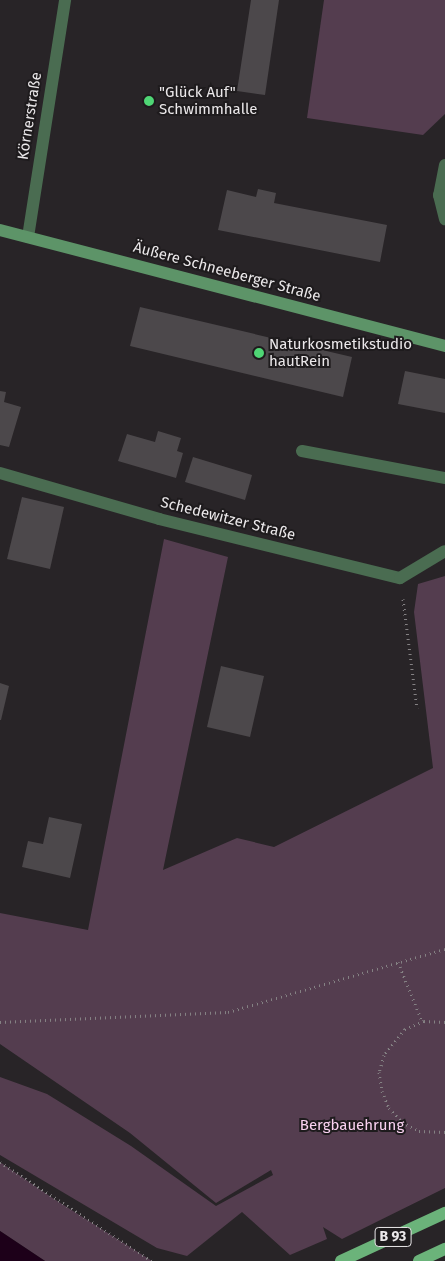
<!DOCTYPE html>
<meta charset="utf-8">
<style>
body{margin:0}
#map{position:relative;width:445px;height:1261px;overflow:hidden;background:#282427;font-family:"Fira Sans",sans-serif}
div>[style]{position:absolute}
.green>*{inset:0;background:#543d4f}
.water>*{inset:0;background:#1d0019}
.building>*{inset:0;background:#4c484b}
.path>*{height:3px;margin-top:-1.5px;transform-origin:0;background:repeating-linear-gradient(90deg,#848183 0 1px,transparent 0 5px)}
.service>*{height:12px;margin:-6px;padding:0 6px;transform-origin:6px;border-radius:6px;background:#4a6c51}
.minor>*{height:12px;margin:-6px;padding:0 6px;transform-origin:6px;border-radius:6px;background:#4a6c51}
.secondary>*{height:12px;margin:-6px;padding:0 6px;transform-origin:6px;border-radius:6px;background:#5d9468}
.primary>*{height:12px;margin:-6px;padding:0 6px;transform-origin:6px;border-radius:6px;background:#6bb37a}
.dots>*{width:14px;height:14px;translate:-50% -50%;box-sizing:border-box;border:2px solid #1e1b1d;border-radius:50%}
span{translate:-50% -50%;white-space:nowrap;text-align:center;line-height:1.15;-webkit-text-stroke:4px #1e1b1d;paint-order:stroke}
.shield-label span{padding:1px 4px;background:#1e1b1d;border:1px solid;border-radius:4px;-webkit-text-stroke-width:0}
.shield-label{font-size:14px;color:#ebe8ea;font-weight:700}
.poi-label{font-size:15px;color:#ebe8ea}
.left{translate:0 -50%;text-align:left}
.street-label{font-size:15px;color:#ebe8ea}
.park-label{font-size:15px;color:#fad2f1}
</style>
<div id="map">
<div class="green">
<i style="clip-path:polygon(324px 0,445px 0,445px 114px,423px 135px,307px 118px)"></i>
<i style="clip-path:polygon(164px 539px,228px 557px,163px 870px,237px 838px,274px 847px,433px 768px,414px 612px,418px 584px,445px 576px,445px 1188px,342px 1239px,323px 1227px,327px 1239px,290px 1255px,242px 1212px,187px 1256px,157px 1248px,0 1155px,0 1077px,47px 1094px,131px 1146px,216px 1206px,273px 1175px,271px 1170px,216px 1203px,130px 1133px,0 1044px,0 913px,88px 930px)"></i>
<i style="clip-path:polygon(0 1162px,51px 1197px,152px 1261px,45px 1261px,0 1231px)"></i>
</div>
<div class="water">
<i style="clip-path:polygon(0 1231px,45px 1261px,0 1261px)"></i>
</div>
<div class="building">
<i style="clip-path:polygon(251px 0,279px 0,265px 95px,237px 91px)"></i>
<i style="clip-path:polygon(258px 189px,276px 193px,274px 203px,387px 225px,380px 262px,218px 230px,227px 190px,256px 197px)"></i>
<i style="clip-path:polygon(140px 307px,352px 357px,343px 397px,130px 346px)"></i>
<i style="clip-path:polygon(405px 371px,445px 379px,445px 413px,398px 404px)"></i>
<i style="clip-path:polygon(0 391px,6px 392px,4px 402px,21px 407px,9px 447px,0 445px)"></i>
<i style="clip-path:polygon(158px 431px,181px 438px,177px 451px,183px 453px,176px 478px,118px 461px,127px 434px,155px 442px)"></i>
<i style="clip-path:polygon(193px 457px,252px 475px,245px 500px,185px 482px)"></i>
<i style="clip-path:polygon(22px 497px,64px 507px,50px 569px,7px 559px)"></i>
<i style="clip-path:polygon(221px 666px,264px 676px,250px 737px,207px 727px)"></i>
<i style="clip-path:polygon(0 683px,9px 686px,1px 720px,0 720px)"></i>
<i style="clip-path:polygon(49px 817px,82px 824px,70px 878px,22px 867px,28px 841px,43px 844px)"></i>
</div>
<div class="path">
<i style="left:403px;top:599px;width:110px;rotate:82.7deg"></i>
<i style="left:398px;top:962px;width:64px;rotate:67.9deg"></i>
<i style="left:0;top:1022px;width:228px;rotate:-2.5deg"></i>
<i style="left:228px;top:1012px;width:226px;rotate:-16.2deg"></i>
<i style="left:445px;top:1022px;width:21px;rotate:-177deg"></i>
<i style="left:424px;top:1021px;width:21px;rotate:157deg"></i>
<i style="left:405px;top:1029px;width:33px;rotate:129deg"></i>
<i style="left:384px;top:1055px;width:18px;rotate:106deg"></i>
<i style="left:379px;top:1072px;width:19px;rotate:81deg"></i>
<i style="left:382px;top:1091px;width:18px;rotate:68deg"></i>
<i style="left:389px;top:1108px;width:19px;rotate:47deg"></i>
<i style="left:402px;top:1122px;width:19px;rotate:28deg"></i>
<i style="left:419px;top:1131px;width:26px;rotate:2deg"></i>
<i style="left:0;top:1162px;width:181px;rotate:33.1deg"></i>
</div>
<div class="service">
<i style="left:445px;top:165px;width:31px;rotate:101deg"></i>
<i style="left:439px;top:195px;width:25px;rotate:76deg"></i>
<i style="left:302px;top:451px;width:146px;rotate:10.7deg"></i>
</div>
<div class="minor">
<i style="left:28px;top:237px;width:240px;rotate:-81.1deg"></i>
<i style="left:0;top:473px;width:166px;rotate:16.1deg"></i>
<i style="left:159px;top:519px;width:248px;rotate:13.8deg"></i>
<i style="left:400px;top:578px;width:52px;rotate:-31deg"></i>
</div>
<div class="secondary">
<i style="left:0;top:230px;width:460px;rotate:14.6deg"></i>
</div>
<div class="primary">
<i style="left:341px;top:1261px;width:115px;rotate:-24.8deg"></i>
<i style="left:419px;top:1261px;width:29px;rotate:-25deg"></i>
</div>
<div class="dots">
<i style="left:149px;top:101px;background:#4fd675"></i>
<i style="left:259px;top:353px;background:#4fd675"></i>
</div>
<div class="shield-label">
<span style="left:393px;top:1237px">B 93</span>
</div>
<div class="poi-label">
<span class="left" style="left:159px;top:101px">"Glück Auf"<br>Schwimmhalle</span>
<span class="left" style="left:269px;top:353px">Naturkosmetikstudio<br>hautRein</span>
</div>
<div class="street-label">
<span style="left:30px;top:116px;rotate:-81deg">Körnerstraße</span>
<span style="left:227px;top:272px;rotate:15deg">Äußere Schneeberger Straße</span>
<span style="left:228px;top:519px;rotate:14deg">Schedewitzer Straße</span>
</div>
<div class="park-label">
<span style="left:352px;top:1126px">Bergbauehrung</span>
</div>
</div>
